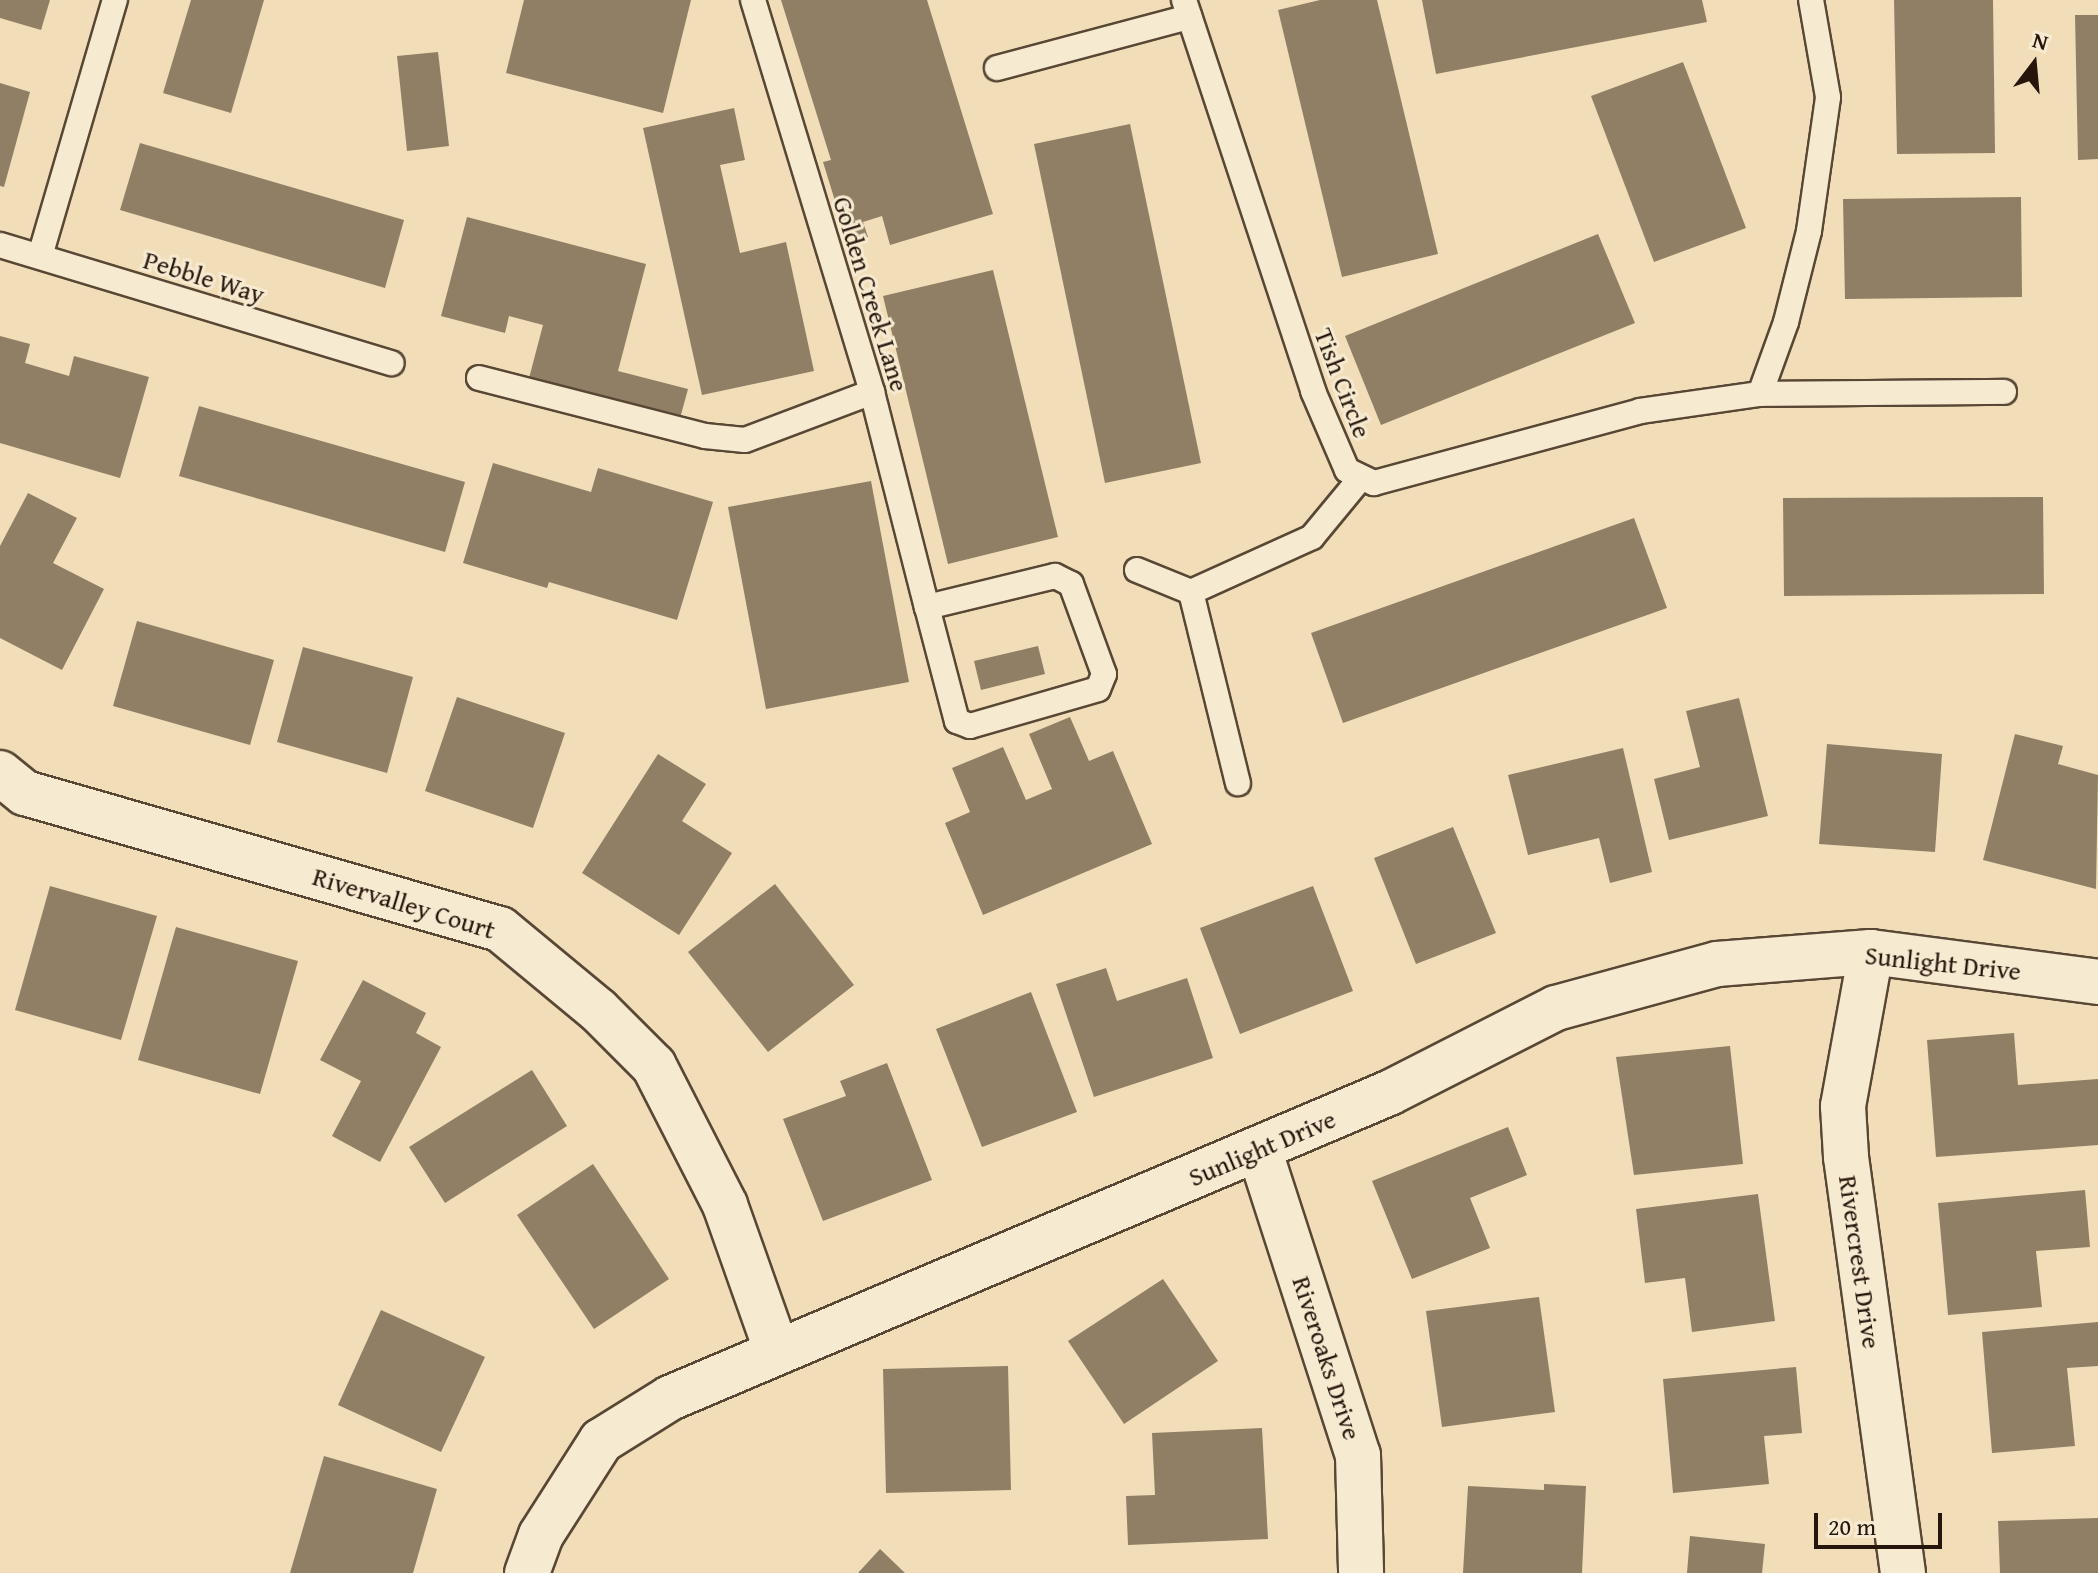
<!DOCTYPE html>
<style>
body{margin:0}
#map{position:relative;width:2098px;height:1573px;overflow:hidden;background:#f1deb8;font-family:"Gentium Book Plus",serif}
div>[style]{position:absolute}
.building>*{inset:0;background:#907e65}
.roads{filter:drop-shadow(2px 0 #594736) drop-shadow(-2px 0 #594736) drop-shadow(0 2px #594736) drop-shadow(0 -2px #594736)}
.service>*{height:24px;margin:-12px;padding:0 12px;transform-origin:12px;border-radius:12px;background:#f6ead1}
.minor>*{height:44px;margin:-22px;padding:0 22px;transform-origin:22px;border-radius:22px;background:#f6ead1}
span{translate:-50% -50%;white-space:nowrap;text-align:center;line-height:1.15;-webkit-text-stroke:6px #f6ead1;paint-order:stroke}
.street-label{font-size:26px;color:#26150b}
.north{position:absolute;left:1994px;top:24px;width:80px;height:80px;-webkit-text-stroke:6px #f6ead1;paint-order:stroke;rotate:16deg;font-size:22px;font-weight:700;line-height:32px;text-align:center;color:#26150b}
.north::after{content:'';display:block;margin:auto;width:28px;height:36px;background:#26150b;clip-path:polygon(50% 0,100% 100%,50% 72%,0 100%)}
.scale{position:absolute;left:1814px;top:1513px;width:128px;height:36px;box-sizing:border-box;border:4px solid #26150b;border-top:0;padding-left:10px;font-size:24px;line-height:28px;white-space:nowrap;color:#26150b;-webkit-text-stroke:6px #f6ead1;paint-order:stroke}
</style>
<div id="map">
<div class="building">
<i style="clip-path:polygon(0 0,50px 0,41px 30px,0 18px)"></i>
<i style="clip-path:polygon(191px 0,264px 0,231px 113px,163px 93px)"></i>
<i style="clip-path:polygon(524px 0,691px 0,663px 113px,506px 73px)"></i>
<i style="clip-path:polygon(781px 0,927px 0,993px 214px,890px 245px,882px 216px,863px 222px,868px 237px,848px 243px,823px 162px,831px 160px)"></i>
<i style="clip-path:polygon(1320px 0,1377px 0,1438px 254px,1342px 277px,1278px 10px)"></i>
<i style="clip-path:polygon(1422px 0,1702px 0,1707px 22px,1436px 74px)"></i>
<i style="clip-path:polygon(1894px 0,1993px 0,1995px 153px,1897px 154px)"></i>
<i style="clip-path:polygon(2075px 15px,2098px 15px,2098px 159px,2078px 160px)"></i>
<i style="clip-path:polygon(438px 52px,449px 146px,407px 151px,397px 56px)"></i>
<i style="clip-path:polygon(1683px 62px,1746px 228px,1654px 262px,1591px 96px)"></i>
<i style="clip-path:polygon(0 83px,30px 92px,4px 187px,0 186px)"></i>
<i style="clip-path:polygon(734px 108px,745px 160px,720px 165px,740px 253px,786px 242px,814px 371px,702px 395px,643px 128px)"></i>
<i style="clip-path:polygon(1130px 124px,1201px 463px,1105px 483px,1034px 144px)"></i>
<i style="clip-path:polygon(140px 143px,404px 220px,385px 288px,120px 210px)"></i>
<i style="clip-path:polygon(2021px 197px,2022px 297px,1845px 299px,1843px 199px)"></i>
<i style="clip-path:polygon(467px 217px,646px 264px,618px 371px,688px 389px,679px 422px,528px 382px,543px 325px,509px 316px,505px 333px,441px 316px)"></i>
<i style="clip-path:polygon(1598px 234px,1635px 323px,1381px 425px,1345px 336px)"></i>
<i style="clip-path:polygon(993px 270px,1058px 537px,948px 564px,883px 296px)"></i>
<i style="clip-path:polygon(0 336px,30px 344px,25px 363px,69px 376px,74px 356px,149px 377px,120px 478px,0 443px)"></i>
<i style="clip-path:polygon(199px 406px,465px 482px,445px 552px,179px 476px)"></i>
<i style="clip-path:polygon(493px 463px,591px 492px,598px 468px,713px 502px,677px 620px,549px 582px,547px 588px,463px 563px)"></i>
<i style="clip-path:polygon(871px 481px,909px 682px,766px 709px,728px 507px)"></i>
<i style="clip-path:polygon(28px 493px,77px 518px,53px 563px,104px 589px,62px 670px,0 638px,0 546px)"></i>
<i style="clip-path:polygon(2043px 497px,2044px 594px,1784px 596px,1783px 498px)"></i>
<i style="clip-path:polygon(1634px 518px,1667px 608px,1343px 723px,1311px 633px)"></i>
<i style="clip-path:polygon(137px 621px,274px 660px,250px 745px,113px 706px)"></i>
<i style="clip-path:polygon(1038px 646px,1045px 674px,981px 690px,974px 661px)"></i>
<i style="clip-path:polygon(303px 647px,413px 677px,387px 773px,277px 742px)"></i>
<i style="clip-path:polygon(457px 697px,565px 733px,533px 828px,425px 791px)"></i>
<i style="clip-path:polygon(1739px 698px,1768px 816px,1669px 840px,1654px 779px,1700px 767px,1686px 711px)"></i>
<i style="clip-path:polygon(1070px 717px,1089px 761px,1113px 751px,1152px 844px,983px 915px,945px 823px,970px 812px,952px 768px,1003px 747px,1026px 800px,1052px 789px,1029px 734px)"></i>
<i style="clip-path:polygon(2015px 734px,2063px 746px,2058px 764px,2098px 775px,2096px 889px,1983px 860px)"></i>
<i style="clip-path:polygon(1827px 744px,1942px 754px,1935px 852px,1819px 844px)"></i>
<i style="clip-path:polygon(1623px 748px,1652px 872px,1610px 883px,1599px 838px,1528px 855px,1508px 775px)"></i>
<i style="clip-path:polygon(658px 754px,706px 784px,682px 821px,732px 853px,679px 935px,582px 873px)"></i>
<i style="clip-path:polygon(1453px 827px,1496px 933px,1416px 964px,1374px 858px)"></i>
<i style="clip-path:polygon(775px 884px,854px 985px,768px 1052px,688px 952px)"></i>
<i style="clip-path:polygon(50px 886px,157px 916px,121px 1040px,15px 1010px)"></i>
<i style="clip-path:polygon(1313px 886px,1353px 991px,1240px 1034px,1200px 928px)"></i>
<i style="clip-path:polygon(176px 927px,298px 961px,260px 1094px,138px 1060px)"></i>
<i style="clip-path:polygon(1106px 968px,1117px 1001px,1187px 978px,1213px 1058px,1094px 1097px,1056px 984px)"></i>
<i style="clip-path:polygon(363px 980px,426px 1013px,416px 1033px,441px 1047px,380px 1162px,332px 1136px,361px 1081px,320px 1060px)"></i>
<i style="clip-path:polygon(1031px 992px,1077px 1112px,982px 1147px,936px 1029px)"></i>
<i style="clip-path:polygon(2014px 1033px,2018px 1085px,2098px 1079px,2098px 1145px,1936px 1157px,1927px 1040px)"></i>
<i style="clip-path:polygon(1730px 1046px,1743px 1164px,1634px 1175px,1616px 1057px)"></i>
<i style="clip-path:polygon(887px 1063px,932px 1180px,823px 1221px,783px 1119px,846px 1096px,840px 1081px)"></i>
<i style="clip-path:polygon(532px 1070px,567px 1126px,445px 1203px,409px 1147px)"></i>
<i style="clip-path:polygon(1508px 1127px,1527px 1175px,1470px 1198px,1490px 1248px,1412px 1279px,1372px 1181px)"></i>
<i style="clip-path:polygon(593px 1164px,669px 1279px,594px 1329px,517px 1215px)"></i>
<i style="clip-path:polygon(2085px 1190px,2090px 1247px,2036px 1251px,2042px 1307px,1948px 1315px,1938px 1203px)"></i>
<i style="clip-path:polygon(1758px 1194px,1775px 1321px,1692px 1332px,1685px 1278px,1645px 1283px,1636px 1209px)"></i>
<i style="clip-path:polygon(1163px 1279px,1218px 1361px,1124px 1424px,1068px 1341px)"></i>
<i style="clip-path:polygon(1539px 1297px,1555px 1412px,1442px 1427px,1426px 1311px)"></i>
<i style="clip-path:polygon(381px 1310px,485px 1357px,441px 1452px,338px 1405px)"></i>
<i style="clip-path:polygon(2098px 1322px,2098px 1366px,2067px 1368px,2075px 1446px,1992px 1453px,1982px 1332px)"></i>
<i style="clip-path:polygon(1008px 1366px,1011px 1490px,886px 1493px,883px 1369px)"></i>
<i style="clip-path:polygon(1796px 1367px,1802px 1433px,1764px 1436px,1769px 1484px,1673px 1493px,1663px 1379px)"></i>
<i style="clip-path:polygon(1262px 1428px,1268px 1539px,1128px 1545px,1126px 1496px,1155px 1495px,1152px 1433px)"></i>
<i style="clip-path:polygon(324px 1456px,437px 1489px,413px 1573px,290px 1573px)"></i>
<i style="clip-path:polygon(1544px 1484px,1586px 1486px,1582px 1573px,1463px 1573px,1468px 1486px,1544px 1490px)"></i>
<i style="clip-path:polygon(2098px 1518px,2098px 1573px,2000px 1573px,1998px 1521px)"></i>
<i style="clip-path:polygon(1690px 1536px,1765px 1544px,1762px 1573px,1687px 1573px)"></i>
<i style="clip-path:polygon(880px 1549px,905px 1573px,858px 1573px)"></i>
</div>
<div class="roads">
<div class="service">
<i style="left:753px;top:0;width:410px;rotate:73.1deg"></i>
<i style="left:872px;top:392px;width:222px;rotate:75.7deg"></i>
<i style="left:927px;top:607px;width:118px;rotate:75.3deg"></i>
<i style="left:957px;top:721px;width:14px;rotate:21deg"></i>
<i style="left:970px;top:726px;width:133px;rotate:-16.1deg"></i>
<i style="left:1098px;top:689px;width:16px;rotate:-68deg"></i>
<i style="left:1104px;top:674px;width:96px;rotate:-110.1deg"></i>
<i style="left:1071px;top:584px;width:18px;rotate:-153deg"></i>
<i style="left:1055px;top:576px;width:132px;rotate:166.4deg"></i>
<i style="left:1184px;top:0;width:412px;rotate:71.7deg"></i>
<i style="left:1313px;top:391px;width:86px;rotate:66.7deg"></i>
<i style="left:1347px;top:470px;width:30px;rotate:26deg"></i>
<i style="left:1374px;top:483px;width:276px;rotate:-15.1deg"></i>
<i style="left:1640px;top:411px;width:121px;rotate:-8.1deg"></i>
<i style="left:1760px;top:394px;width:77px;rotate:-70.1deg"></i>
<i style="left:1786px;top:322px;width:94px;rotate:-75.8deg"></i>
<i style="left:1809px;top:231px;width:135px;rotate:-81.9deg"></i>
<i style="left:1828px;top:97px;width:98px;rotate:-99.9deg"></i>
<i style="left:997px;top:68px;width:199px;rotate:-14.9deg"></i>
<i style="left:0;top:245px;width:409px;rotate:16.8deg"></i>
<i style="left:40px;top:256px;width:267px;rotate:-73.7deg"></i>
<i style="left:479px;top:378px;width:233px;rotate:14.4deg"></i>
<i style="left:705px;top:436px;width:40px;rotate:5.7deg"></i>
<i style="left:745px;top:440px;width:136px;rotate:-20.7deg"></i>
<i style="left:1760px;top:394px;width:244px;rotate:-0.5deg"></i>
<i style="left:1137px;top:570px;width:58px;rotate:22.2deg"></i>
<i style="left:1191px;top:592px;width:133px;rotate:-24.4deg"></i>
<i style="left:1312px;top:537px;width:75px;rotate:-50.4deg"></i>
<i style="left:1191px;top:592px;width:197px;rotate:76.2deg"></i>
</div>
<div class="minor">
<i style="left:0;top:773px;width:32px;rotate:39deg"></i>
<i style="left:25px;top:793px;width:494px;rotate:16deg"></i>
<i style="left:500px;top:929px;width:127px;rotate:39.6deg"></i>
<i style="left:598px;top:1010px;width:79px;rotate:45deg"></i>
<i style="left:654px;top:1066px;width:156px;rotate:62.9deg"></i>
<i style="left:725px;top:1205px;width:156px;rotate:70.5deg"></i>
<i style="left:1871px;top:952px;width:157px;rotate:100.3deg"></i>
<i style="left:1843px;top:1106px;width:51px;rotate:86.6deg"></i>
<i style="left:1846px;top:1157px;width:420px;rotate:82.2deg"></i>
<i style="left:1259px;top:1149px;width:322px;rotate:72.1deg"></i>
<i style="left:1358px;top:1455px;width:118px;rotate:88.5deg"></i>
<i style="left:527px;top:1573px;width:40px;rotate:-69.8deg"></i>
<i style="left:541px;top:1535px;width:112px;rotate:-57.4deg"></i>
<i style="left:601px;top:1441px;width:81px;rotate:-31.9deg"></i>
<i style="left:670px;top:1398px;width:781px;rotate:-22.99deg"></i>
<i style="left:1389px;top:1093px;width:187px;rotate:-27deg"></i>
<i style="left:1556px;top:1008px;width:167px;rotate:-15.3deg"></i>
<i style="left:1717px;top:964px;width:154px;rotate:-4.5deg"></i>
<i style="left:1871px;top:952px;width:229px;rotate:7.5deg"></i>
</div>
</div>
<div class="street-label">
<span style="left:204px;top:277px;rotate:17deg">Pebble Way</span>
<span style="left:871px;top:294px;rotate:73deg">Golden Creek Lane</span>
<span style="left:1343px;top:383px;rotate:69deg">Tish Circle</span>
<span style="left:404px;top:903px;rotate:17deg">Rivervalley Court</span>
<span style="left:1943px;top:963px;rotate:6deg">Sunlight Drive</span>
<span style="left:1262px;top:1148px;rotate:-23deg">Sunlight Drive</span>
<span style="left:1860px;top:1262px;rotate:82deg">Rivercrest Drive</span>
<span style="left:1327px;top:1358px;rotate:72deg">Riveroaks Drive</span>
</div>
<div class="north">N</div>
<div class="scale">20 m</div>
</div>
